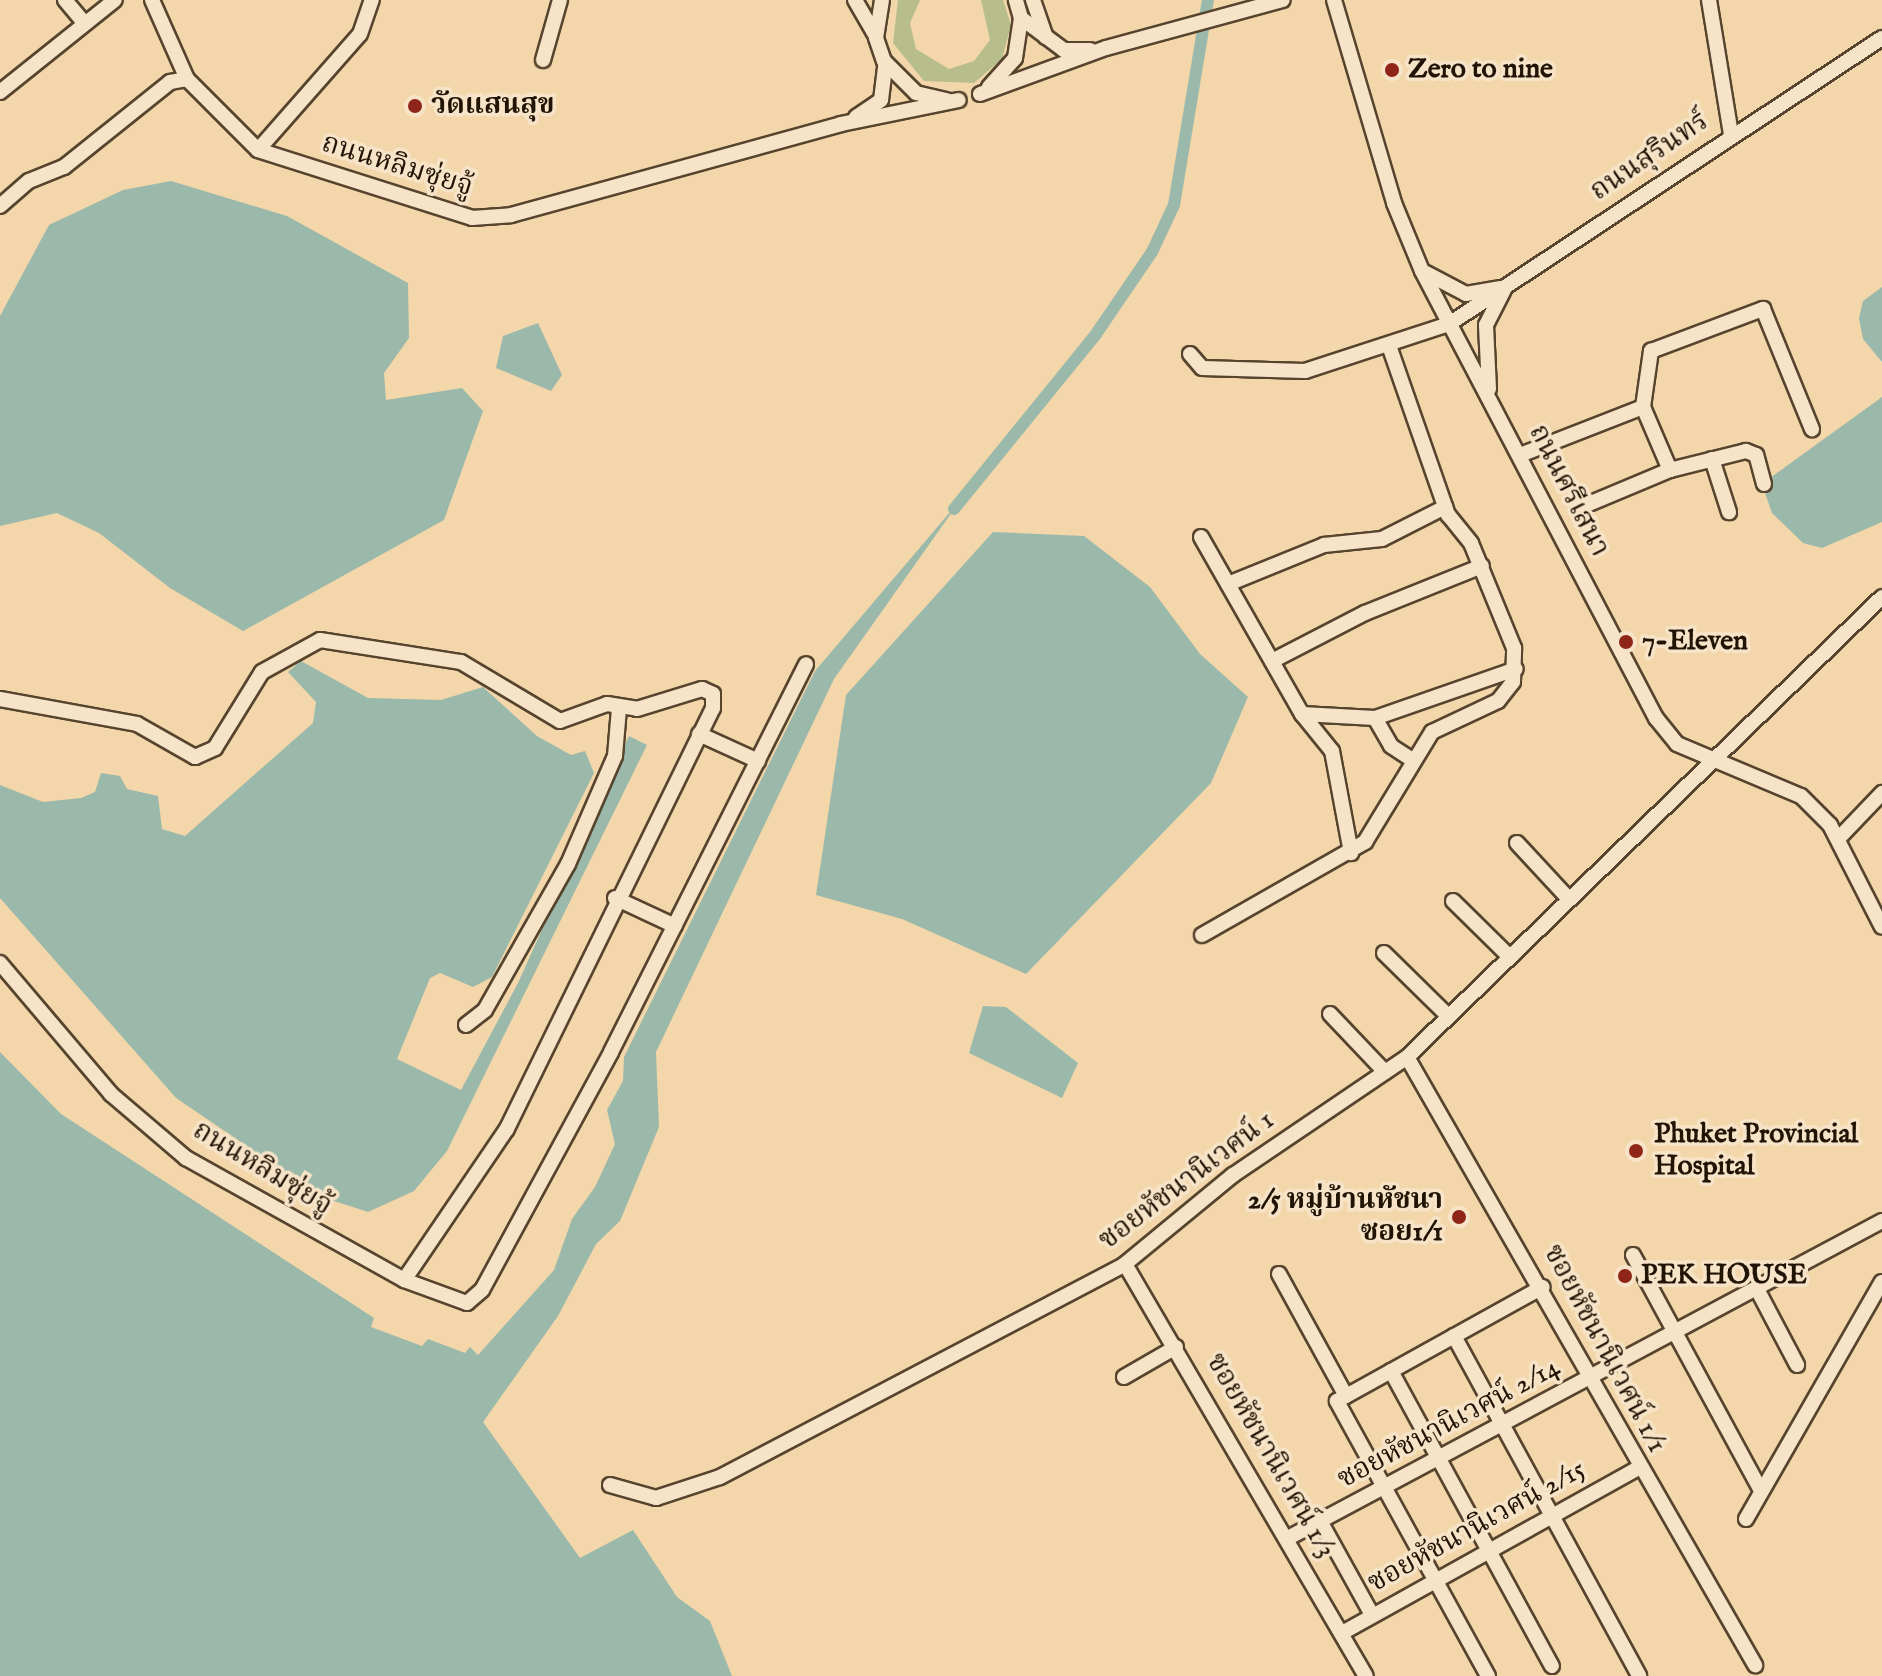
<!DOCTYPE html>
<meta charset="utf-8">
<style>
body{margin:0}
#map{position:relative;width:1882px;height:1676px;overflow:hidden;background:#f3d6aa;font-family:"IM FELL English","Noto Serif Thai",serif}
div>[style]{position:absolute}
.green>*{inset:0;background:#b8be8b}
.water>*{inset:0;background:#9bb9aa}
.canal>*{height:12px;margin:-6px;padding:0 6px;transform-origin:6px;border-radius:6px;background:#9bb9aa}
.roads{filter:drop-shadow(2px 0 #56442e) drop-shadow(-2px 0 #56442e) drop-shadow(0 2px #56442e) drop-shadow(0 -2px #56442e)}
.minor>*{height:14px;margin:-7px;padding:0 7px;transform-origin:7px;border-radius:7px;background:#f7e4c8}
.dots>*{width:22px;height:22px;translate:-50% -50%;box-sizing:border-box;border:4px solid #f7e4c8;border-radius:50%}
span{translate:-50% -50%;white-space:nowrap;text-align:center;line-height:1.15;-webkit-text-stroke:7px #f7e4c8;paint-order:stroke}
.poi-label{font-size:28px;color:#221405;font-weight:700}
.left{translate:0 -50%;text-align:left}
.right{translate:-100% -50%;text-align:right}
.street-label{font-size:28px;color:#221405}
</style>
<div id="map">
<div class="green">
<i style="clip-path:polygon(898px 0,920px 0,910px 23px,916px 49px,949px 69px,974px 61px,990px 40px,981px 0,1003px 0,1011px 25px,1002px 59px,974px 83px,924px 81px,893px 43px)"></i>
</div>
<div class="water">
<i style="clip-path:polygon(171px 181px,287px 216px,408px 283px,409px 338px,384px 373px,386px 400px,462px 388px,483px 411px,444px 520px,243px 631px,170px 588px,99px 533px,57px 513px,0 526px,0 316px,49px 225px,123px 190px)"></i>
<i style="clip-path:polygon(1882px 287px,1882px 362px,1863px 339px,1859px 318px,1863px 301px)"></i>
<i style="clip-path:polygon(538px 323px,562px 375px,551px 391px,496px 368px,503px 336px)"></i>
<i style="clip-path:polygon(1882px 397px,1882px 522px,1822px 548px,1803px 543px,1772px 513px,1765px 493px,1770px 478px)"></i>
<i style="clip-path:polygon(962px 498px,834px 679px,656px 1052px,659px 1127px,620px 1221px,596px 1244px,558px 1316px,483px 1422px,580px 1558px,633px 1530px,677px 1597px,710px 1621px,732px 1676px,0 1676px,0 1052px,61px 1114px,374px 1318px,371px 1327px,422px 1346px,428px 1339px,465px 1353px,470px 1347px,478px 1355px,554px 1270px,572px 1219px,595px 1187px,615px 1144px,607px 1110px,623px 1081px,624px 1057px,815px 671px)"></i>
<i style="clip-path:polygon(993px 532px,1084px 536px,1150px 587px,1200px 654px,1248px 697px,1211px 783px,1026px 974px,902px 919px,816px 895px,846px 695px)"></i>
<i style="clip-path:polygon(301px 661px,368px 698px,441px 700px,483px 687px,537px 736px,571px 755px,585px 751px,594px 773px,492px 977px,473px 987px,440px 973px,430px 978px,397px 1059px,461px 1090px,518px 983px,629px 736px,647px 745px,447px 1151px,414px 1191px,368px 1212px,322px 1197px,176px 1098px,0 898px,0 785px,43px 802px,81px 798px,95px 792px,101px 773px,120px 776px,127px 789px,158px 796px,162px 829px,185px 836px,313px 723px,316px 702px,288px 672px)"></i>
<i style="clip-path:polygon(983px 1006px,1006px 1007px,1078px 1063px,1062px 1098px,969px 1053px)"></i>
</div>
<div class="canal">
<i style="left:954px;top:509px;width:225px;rotate:-50.9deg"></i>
<i style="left:1096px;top:334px;width:99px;rotate:-55.7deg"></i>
<i style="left:1152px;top:252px;width:52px;rotate:-64.9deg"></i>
<i style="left:1174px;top:205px;width:208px;rotate:-80.6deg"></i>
</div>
<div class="roads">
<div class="minor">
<i style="left:65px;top:0;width:30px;rotate:50deg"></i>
<i style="left:152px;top:0;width:86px;rotate:66.1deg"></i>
<i style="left:855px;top:0;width:39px;rotate:60deg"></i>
<i style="left:882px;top:0;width:38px;rotate:99deg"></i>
<i style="left:876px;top:38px;width:24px;rotate:71deg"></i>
<i style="left:884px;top:61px;width:45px;rotate:45deg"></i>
<i style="left:916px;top:93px;width:32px;rotate:13deg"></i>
<i style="left:1033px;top:0;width:39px;rotate:71deg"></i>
<i style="left:1334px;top:0;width:212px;rotate:73.5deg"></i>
<i style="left:1394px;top:203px;width:74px;rotate:67.6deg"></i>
<i style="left:1422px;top:271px;width:505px;rotate:62.37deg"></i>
<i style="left:1656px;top:718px;width:33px;rotate:51deg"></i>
<i style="left:1677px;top:744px;width:134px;rotate:22.8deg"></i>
<i style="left:1801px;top:796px;width:41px;rotate:45deg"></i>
<i style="left:1830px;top:825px;width:114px;rotate:63deg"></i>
<i style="left:1709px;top:0;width:136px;rotate:80.7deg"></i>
<i style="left:1021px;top:18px;width:54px;rotate:36.7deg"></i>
<i style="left:1064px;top:50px;width:26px"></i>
<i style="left:543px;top:60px;width:62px;rotate:-74.2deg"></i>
<i style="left:989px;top:87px;width:39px;rotate:-48deg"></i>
<i style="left:1015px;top:58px;width:40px;rotate:-81.5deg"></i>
<i style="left:1021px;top:18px;width:19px;rotate:-106deg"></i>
<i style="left:0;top:92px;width:147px;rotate:-38.7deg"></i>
<i style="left:980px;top:94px;width:134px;rotate:-20.1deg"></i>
<i style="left:1106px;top:48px;width:183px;rotate:-15.2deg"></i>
<i style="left:856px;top:117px;width:30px;rotate:-34deg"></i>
<i style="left:881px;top:100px;width:35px;rotate:-83deg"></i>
<i style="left:258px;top:150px;width:154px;rotate:-48.7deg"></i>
<i style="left:360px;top:34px;width:36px;rotate:-71deg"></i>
<i style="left:0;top:206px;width:38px;rotate:-41deg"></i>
<i style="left:29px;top:181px;width:38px;rotate:-22deg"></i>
<i style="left:64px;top:167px;width:136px;rotate:-38.7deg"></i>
<i style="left:170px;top:82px;width:17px;rotate:-10deg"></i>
<i style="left:187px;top:79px;width:100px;rotate:45deg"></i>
<i style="left:258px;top:150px;width:225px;rotate:17.6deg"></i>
<i style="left:472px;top:218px;width:39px;rotate:-4deg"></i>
<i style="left:511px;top:215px;width:342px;rotate:-15.4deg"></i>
<i style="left:841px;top:124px;width:120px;rotate:-11.5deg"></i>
<i style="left:1426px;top:273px;width:45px;rotate:27.7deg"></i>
<i style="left:1466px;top:294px;width:34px;rotate:-10deg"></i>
<i style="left:1190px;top:354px;width:18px;rotate:49deg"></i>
<i style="left:1202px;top:368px;width:103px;rotate:1.7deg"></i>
<i style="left:1305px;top:371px;width:151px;rotate:-18.1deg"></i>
<i style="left:1449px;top:324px;width:519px;rotate:-33.45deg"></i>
<i style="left:1489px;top:389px;width:64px;rotate:-92.7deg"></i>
<i style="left:1486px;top:325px;width:39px;rotate:-63deg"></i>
<i style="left:1520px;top:455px;width:132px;rotate:-21.3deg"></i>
<i style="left:1712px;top:459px;width:56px;rotate:72.2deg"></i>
<i style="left:1764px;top:484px;width:30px;rotate:-105deg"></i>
<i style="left:1756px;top:455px;width:11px;rotate:-158deg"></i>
<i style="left:1746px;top:451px;width:78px;rotate:166deg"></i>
<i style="left:1670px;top:470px;width:69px;rotate:-113.2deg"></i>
<i style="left:1643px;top:407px;width:57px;rotate:-81.9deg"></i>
<i style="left:1651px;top:351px;width:120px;rotate:-20.6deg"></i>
<i style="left:1763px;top:309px;width:130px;rotate:67.8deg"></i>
<i style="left:1591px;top:503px;width:86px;rotate:-22.7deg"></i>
<i style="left:1201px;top:537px;width:204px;rotate:60.3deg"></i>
<i style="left:1302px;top:714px;width:48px;rotate:51deg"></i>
<i style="left:1332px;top:751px;width:104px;rotate:79.4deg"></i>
<i style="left:1228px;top:584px;width:104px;rotate:-22.1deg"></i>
<i style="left:1324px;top:545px;width:58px;rotate:-5.9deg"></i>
<i style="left:1382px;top:539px;width:71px;rotate:-26.9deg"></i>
<i style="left:1272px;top:661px;width:105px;rotate:-27.3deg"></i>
<i style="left:1365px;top:613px;width:126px;rotate:-21.9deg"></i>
<i style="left:0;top:699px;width:139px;rotate:10.3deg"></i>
<i style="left:137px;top:724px;width:67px;rotate:29.6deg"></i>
<i style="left:195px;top:757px;width:22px;rotate:-24deg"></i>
<i style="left:215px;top:748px;width:89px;rotate:-58.3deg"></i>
<i style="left:262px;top:672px;width:66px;rotate:-28.9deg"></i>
<i style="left:320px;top:640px;width:143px;rotate:8.9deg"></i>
<i style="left:461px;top:662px;width:115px;rotate:30.8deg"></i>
<i style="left:560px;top:721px;width:50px;rotate:-19.9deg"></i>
<i style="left:607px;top:704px;width:30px;rotate:9deg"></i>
<i style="left:637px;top:709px;width:68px;rotate:-17.1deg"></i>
<i style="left:702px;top:689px;width:12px;rotate:24deg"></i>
<i style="left:713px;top:694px;width:14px;rotate:90deg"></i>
<i style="left:713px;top:708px;width:470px;rotate:116.1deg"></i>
<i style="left:506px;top:1130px;width:181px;rotate:124.2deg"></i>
<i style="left:1302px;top:714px;width:73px;rotate:3.1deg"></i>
<i style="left:1375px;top:718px;width:149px;rotate:-19.2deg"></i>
<i style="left:1375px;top:718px;width:32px;rotate:60deg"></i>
<i style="left:1391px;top:746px;width:24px;rotate:33deg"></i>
<i style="left:699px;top:734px;width:65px;rotate:24.6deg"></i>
<i style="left:1838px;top:839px;width:64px;rotate:-46.3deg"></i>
<i style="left:1517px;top:843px;width:75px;rotate:47.2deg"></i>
<i style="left:615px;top:898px;width:66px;rotate:25deg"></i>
<i style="left:1453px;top:901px;width:78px;rotate:44.5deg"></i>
<i style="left:1202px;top:935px;width:188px;rotate:-29.7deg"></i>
<i style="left:1365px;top:842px;width:129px;rotate:-58.7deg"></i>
<i style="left:1432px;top:732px;width:73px;rotate:-25.2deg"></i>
<i style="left:1498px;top:701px;width:24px;rotate:-52deg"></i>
<i style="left:1513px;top:682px;width:34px;rotate:-88deg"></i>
<i style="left:1514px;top:648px;width:113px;rotate:-112.3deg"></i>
<i style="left:1471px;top:543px;width:36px;rotate:-129deg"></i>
<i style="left:1448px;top:515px;width:177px;rotate:-109.2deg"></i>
<i style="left:1384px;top:953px;width:90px;rotate:44.5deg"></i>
<i style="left:0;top:963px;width:172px;rotate:49.7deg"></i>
<i style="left:111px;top:1094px;width:99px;rotate:40.5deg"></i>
<i style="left:186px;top:1158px;width:250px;rotate:29.2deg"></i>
<i style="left:404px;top:1280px;width:67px;rotate:20.1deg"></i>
<i style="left:467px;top:1303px;width:20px;rotate:-41deg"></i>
<i style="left:482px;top:1290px;width:271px;rotate:-61.5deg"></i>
<i style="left:611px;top:1052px;width:434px;rotate:-63.3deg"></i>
<i style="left:1330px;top:1014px;width:80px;rotate:46.5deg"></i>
<i style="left:466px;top:1025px;width:24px;rotate:-38deg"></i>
<i style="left:485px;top:1010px;width:168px;rotate:-60.4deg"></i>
<i style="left:568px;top:864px;width:118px;rotate:-66.5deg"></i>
<i style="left:615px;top:756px;width:48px;rotate:-85.2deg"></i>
<i style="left:1407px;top:1057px;width:701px;rotate:60.21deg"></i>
<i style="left:1633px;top:1255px;width:268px;rotate:61.5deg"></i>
<i style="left:1125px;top:1264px;width:477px;rotate:59.7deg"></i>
<i style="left:1279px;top:1274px;width:139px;rotate:61.2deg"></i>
<i style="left:1757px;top:1289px;width:86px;rotate:62.2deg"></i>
<i style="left:1454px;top:1336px;width:387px;rotate:61.4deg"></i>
<i style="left:1391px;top:1371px;width:336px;rotate:61.4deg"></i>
<i style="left:1124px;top:1377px;width:60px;rotate:-30deg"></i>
<i style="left:610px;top:1485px;width:48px;rotate:15.8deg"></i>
<i style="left:656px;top:1498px;width:67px;rotate:-18.2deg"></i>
<i style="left:720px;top:1477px;width:458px;rotate:-27.7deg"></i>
<i style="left:1125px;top:1264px;width:140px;rotate:-39.5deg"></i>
<i style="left:1233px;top:1175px;width:210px;rotate:-34.1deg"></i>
<i style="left:1407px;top:1057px;width:661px;rotate:-44.08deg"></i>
<i style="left:1746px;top:1519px;width:273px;rotate:-60.2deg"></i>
<i style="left:1320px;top:1521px;width:107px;rotate:61deg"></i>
<i style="left:1288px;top:1538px;width:673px;rotate:-28.09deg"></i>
<i style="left:1342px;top:1633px;width:339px;rotate:-29.1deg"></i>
<i style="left:1488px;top:1676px;width:314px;rotate:-118.8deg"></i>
<i style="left:1337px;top:1401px;width:235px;rotate:-29deg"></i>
</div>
</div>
<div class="dots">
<i style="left:1392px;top:70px;background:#8f2418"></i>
<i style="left:415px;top:106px;background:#8f2418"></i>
<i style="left:1626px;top:642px;background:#8f2418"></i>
<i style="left:1636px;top:1151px;background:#8f2418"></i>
<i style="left:1459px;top:1217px;background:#8f2418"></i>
<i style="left:1625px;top:1276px;background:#8f2418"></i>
</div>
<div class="poi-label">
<span class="left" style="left:1408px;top:70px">Zero to nine</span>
<span class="left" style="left:431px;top:106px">วัดแสนสุข</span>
<span class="left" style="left:1642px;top:642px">7-Eleven</span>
<span class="left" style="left:1654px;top:1151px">Phuket Provincial<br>Hospital</span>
<span class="right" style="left:1443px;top:1217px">2/5 หมู่บ้านหัชนา<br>ซอย1/1</span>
<span class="left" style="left:1641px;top:1276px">PEK HOUSE</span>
</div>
<div class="street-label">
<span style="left:1650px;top:157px;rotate:-34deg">ถนนสุรินทร์</span>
<span style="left:397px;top:166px;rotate:17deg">ถนนหลิมซุ่ยจู้</span>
<span style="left:1568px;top:491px;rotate:63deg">ถนนศรีเสนา</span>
<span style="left:262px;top:1169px;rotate:31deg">ถนนหลิมซุ่ยจู้</span>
<span style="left:1187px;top:1181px;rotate:-37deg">ซอยหัชนานิเวศน์ 1</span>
<span style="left:1604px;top:1349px;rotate:62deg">ซอยหัชนานิเวศน์ 1/1</span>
<span style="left:1449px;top:1424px;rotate:-28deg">ซอยหัชนานิเวศน์ 2/14</span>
<span style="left:1270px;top:1456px;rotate:60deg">ซอยหัชนานิเวศน์ 1/3</span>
<span style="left:1477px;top:1527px;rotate:-29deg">ซอยหัชนานิเวศน์ 2/15</span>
</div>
</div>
